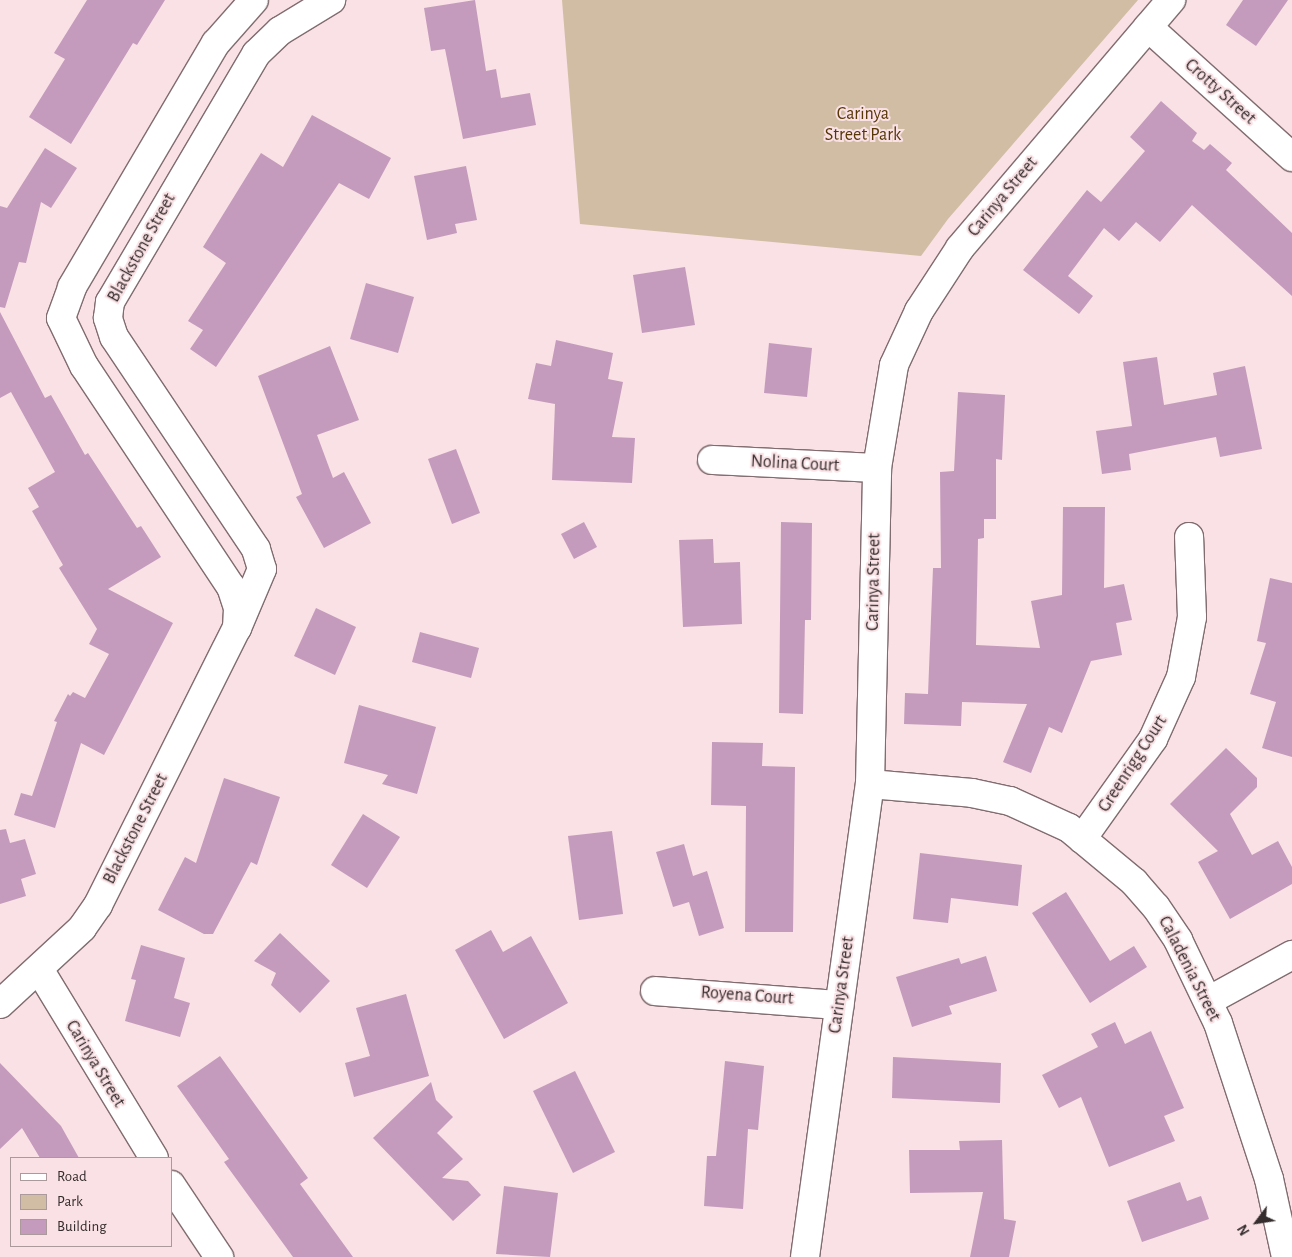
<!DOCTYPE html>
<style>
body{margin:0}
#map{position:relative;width:1292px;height:1257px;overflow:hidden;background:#f9e1e5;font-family:"Alegreya Sans",sans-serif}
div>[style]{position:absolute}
.green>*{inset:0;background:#d1bda4}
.building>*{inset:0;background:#c49bbc}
.roads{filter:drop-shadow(1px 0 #816c70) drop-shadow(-1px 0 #816c70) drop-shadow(0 1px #816c70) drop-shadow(0 -1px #816c70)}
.minor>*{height:28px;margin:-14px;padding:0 14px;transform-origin:14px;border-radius:14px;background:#fff}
span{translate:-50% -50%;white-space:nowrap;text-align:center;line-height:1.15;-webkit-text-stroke:4px #f9e1e5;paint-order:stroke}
.street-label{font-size:18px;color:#352c2d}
.park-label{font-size:18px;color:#573705}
.legend{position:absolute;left:10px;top:1157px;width:162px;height:90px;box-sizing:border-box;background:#f9e1e5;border:1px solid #ab999b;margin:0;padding:6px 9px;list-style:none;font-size:15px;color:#352c2d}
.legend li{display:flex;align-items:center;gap:10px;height:25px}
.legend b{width:25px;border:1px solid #ab999b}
.north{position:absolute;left:1232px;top:1197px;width:50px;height:50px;-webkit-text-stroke:4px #f9e1e5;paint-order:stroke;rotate:239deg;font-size:14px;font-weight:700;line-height:20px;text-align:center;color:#352c2d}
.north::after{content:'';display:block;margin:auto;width:18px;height:22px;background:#352c2d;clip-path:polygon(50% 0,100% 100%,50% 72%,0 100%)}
</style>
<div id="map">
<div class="green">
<i style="clip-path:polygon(562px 0,1138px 0,948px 219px,921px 256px,580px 224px)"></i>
</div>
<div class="building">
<i style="clip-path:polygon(87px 0,165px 0,137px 45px,133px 43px,71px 144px,29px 117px,65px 59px,54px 53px)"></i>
<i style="clip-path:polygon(475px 0,486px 71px,496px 69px,501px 98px,530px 93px,536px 125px,463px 139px,445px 49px,431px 51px,424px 8px)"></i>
<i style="clip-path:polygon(1243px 0,1288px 0,1256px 46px,1226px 25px)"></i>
<i style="clip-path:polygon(1161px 101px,1197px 133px,1192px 141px,1204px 150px,1210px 144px,1232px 163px,1226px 170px,1292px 233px,1292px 296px,1192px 205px,1160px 242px,1136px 222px,1119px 241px,1104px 228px,1068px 276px,1093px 296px,1079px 314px,1023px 270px,1087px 190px,1101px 202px,1145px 151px,1130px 137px)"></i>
<i style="clip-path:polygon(312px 115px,391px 158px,369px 199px,339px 183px,216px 367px,190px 349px,203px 330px,188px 321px,226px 263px,203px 247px,261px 153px,283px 167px)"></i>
<i style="clip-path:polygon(45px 148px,77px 168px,51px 208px,41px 202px,26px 263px,19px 262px,5px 308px,0 307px,0 206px,7px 208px)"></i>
<i style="clip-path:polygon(466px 166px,477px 220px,455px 224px,457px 233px,427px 240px,414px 176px)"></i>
<i style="clip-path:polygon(685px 267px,695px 325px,642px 333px,633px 275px)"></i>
<i style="clip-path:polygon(366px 283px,414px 297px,398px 353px,350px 339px)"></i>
<i style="clip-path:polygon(0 312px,45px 398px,51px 395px,85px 455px,88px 453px,137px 528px,141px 526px,161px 557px,108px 589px,173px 623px,104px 755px,81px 743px,55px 828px,14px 815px,21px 793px,32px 796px,57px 722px,54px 721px,68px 694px,70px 696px,73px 692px,85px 698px,109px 654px,89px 644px,97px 629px,59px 568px,63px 565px,32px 511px,39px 507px,28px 488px,55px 472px,11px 392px,0 398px)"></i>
<i style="clip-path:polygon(556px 340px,613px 353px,608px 379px,623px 382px,612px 437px,635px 438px,632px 483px,552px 480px,555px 404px,528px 399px,536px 363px,551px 366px)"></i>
<i style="clip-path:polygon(769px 343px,812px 348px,807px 397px,764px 393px)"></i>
<i style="clip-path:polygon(330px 346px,359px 420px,317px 435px,333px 478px,344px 472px,371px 523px,324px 548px,296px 497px,302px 494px,258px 376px)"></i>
<i style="clip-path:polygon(1157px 357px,1164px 405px,1217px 395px,1213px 373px,1245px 366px,1262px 449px,1220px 457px,1216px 437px,1129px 454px,1131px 470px,1102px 474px,1096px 431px,1132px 426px,1123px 362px)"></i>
<i style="clip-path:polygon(958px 392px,1005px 395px,1002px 460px,996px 459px,996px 519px,984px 519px,984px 538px,978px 539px,976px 645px,1040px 648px,1031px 601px,1062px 595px,1063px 507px,1105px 507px,1104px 588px,1124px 584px,1132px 620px,1116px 623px,1122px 655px,1091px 661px,1062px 733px,1049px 727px,1031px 773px,1003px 762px,1027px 704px,962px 702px,961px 726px,904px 724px,905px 693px,928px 694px,933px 568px,941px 568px,940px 472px,954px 471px)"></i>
<i style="clip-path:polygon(456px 449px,480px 513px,452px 524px,428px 459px)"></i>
<i style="clip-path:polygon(584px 522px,597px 547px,574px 559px,561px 534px)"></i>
<i style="clip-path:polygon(781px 522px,812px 523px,811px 620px,805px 620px,803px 714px,779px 713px)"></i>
<i style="clip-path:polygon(713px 539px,714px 563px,740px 562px,742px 624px,683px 627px,679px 540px)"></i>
<i style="clip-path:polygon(1270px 578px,1292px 583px,1292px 757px,1262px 748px,1276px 702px,1250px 694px,1266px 643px,1257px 641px)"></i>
<i style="clip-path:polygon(316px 608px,356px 627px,335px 675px,294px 656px)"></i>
<i style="clip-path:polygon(420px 632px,479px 648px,471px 678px,412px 662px)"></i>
<i style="clip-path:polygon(359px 705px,436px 727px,417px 794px,382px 784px,388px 775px,344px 763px)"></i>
<i style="clip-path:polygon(712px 742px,763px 743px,762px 766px,795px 767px,793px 932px,745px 932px,746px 806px,711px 805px)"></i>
<i style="clip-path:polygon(1226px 748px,1257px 778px,1257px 787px,1230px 814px,1252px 855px,1278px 841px,1292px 867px,1292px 884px,1230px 919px,1198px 862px,1218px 851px,1170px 804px)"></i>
<i style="clip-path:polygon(224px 778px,280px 797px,257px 865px,251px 862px,213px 934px,204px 934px,158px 910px,185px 857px,196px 863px)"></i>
<i style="clip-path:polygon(363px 814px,400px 837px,367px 888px,331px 865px)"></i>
<i style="clip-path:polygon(6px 829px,10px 843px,25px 839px,36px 874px,21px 879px,26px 896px,0 904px,0 830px)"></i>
<i style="clip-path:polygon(612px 831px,623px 914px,579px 920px,568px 836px)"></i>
<i style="clip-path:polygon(684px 844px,693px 876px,707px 871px,724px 928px,699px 936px,689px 902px,673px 907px,656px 852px)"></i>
<i style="clip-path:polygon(920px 853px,1022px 865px,1018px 906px,951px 898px,948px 923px,913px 919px)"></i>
<i style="clip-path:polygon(1066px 892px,1110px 961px,1134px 946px,1147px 967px,1090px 1003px,1032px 913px)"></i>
<i style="clip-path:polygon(491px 930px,503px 952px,531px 936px,568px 1003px,504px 1039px,455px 950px)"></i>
<i style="clip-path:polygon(280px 933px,330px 981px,300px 1013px,271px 985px,276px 973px,254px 961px)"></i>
<i style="clip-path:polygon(141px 945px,185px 958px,174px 998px,190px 1003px,180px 1037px,125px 1021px,136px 980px,131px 979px)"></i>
<i style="clip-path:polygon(986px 956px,997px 991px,949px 1006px,952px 1014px,912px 1027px,896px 977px,959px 958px,961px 964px)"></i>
<i style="clip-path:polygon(406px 994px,429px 1076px,354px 1097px,345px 1063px,370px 1056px,356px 1008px)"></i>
<i style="clip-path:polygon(1115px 1022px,1125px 1044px,1151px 1031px,1184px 1108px,1164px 1116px,1175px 1141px,1109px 1167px,1081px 1097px,1059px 1108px,1042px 1075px,1098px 1047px,1091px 1034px)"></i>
<i style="clip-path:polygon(220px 1056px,308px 1178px,300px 1184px,353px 1257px,293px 1257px,224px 1162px,229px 1159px,177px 1086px)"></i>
<i style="clip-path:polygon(893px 1057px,1001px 1063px,1000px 1103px,892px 1098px)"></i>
<i style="clip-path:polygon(725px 1061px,764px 1066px,758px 1130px,748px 1129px,743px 1209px,704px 1206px,707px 1156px,716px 1156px)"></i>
<i style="clip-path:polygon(0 1063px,61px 1126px,79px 1158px,40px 1158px,22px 1128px,0 1149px)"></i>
<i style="clip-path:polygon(575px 1071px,615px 1152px,573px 1173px,533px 1091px)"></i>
<i style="clip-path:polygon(431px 1082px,436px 1100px,453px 1117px,437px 1133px,463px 1159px,442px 1178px,468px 1181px,481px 1195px,453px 1221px,373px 1138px)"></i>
<i style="clip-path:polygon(1002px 1140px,1004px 1219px,1016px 1221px,1009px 1257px,970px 1257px,983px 1192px,910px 1193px,909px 1150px,960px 1150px,959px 1141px)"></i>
<i style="clip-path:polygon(1180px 1182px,1187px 1201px,1201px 1196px,1209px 1219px,1142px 1242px,1127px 1201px)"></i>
<i style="clip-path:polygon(504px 1186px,558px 1193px,550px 1257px,496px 1254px)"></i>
</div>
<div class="roads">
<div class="minor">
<i style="left:1148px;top:27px;width:194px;rotate:42.1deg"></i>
<i style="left:712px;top:460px;width:165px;rotate:2.8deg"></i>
<i style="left:237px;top:628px;width:20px;rotate:-87deg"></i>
<i style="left:238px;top:608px;width:22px;rotate:-108deg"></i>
<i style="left:231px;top:587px;width:265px;rotate:-123.6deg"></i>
<i style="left:84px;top:366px;width:53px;rotate:-115.6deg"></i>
<i style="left:61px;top:318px;width:33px;rotate:-70deg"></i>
<i style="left:72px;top:287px;width:283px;rotate:-59.5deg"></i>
<i style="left:216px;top:43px;width:57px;rotate:-48.5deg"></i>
<i style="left:870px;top:784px;width:102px;rotate:5deg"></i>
<i style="left:972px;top:793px;width:39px;rotate:12deg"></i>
<i style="left:1010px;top:801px;width:65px;rotate:24.6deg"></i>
<i style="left:1069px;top:828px;width:85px;rotate:39.7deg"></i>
<i style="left:1134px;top:882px;width:33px;rotate:49deg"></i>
<i style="left:1156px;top:907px;width:40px;rotate:56deg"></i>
<i style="left:1178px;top:940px;width:92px;rotate:64.3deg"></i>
<i style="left:1218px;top:1023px;width:164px;rotate:71.9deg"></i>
<i style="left:1269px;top:1179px;width:80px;rotate:77.7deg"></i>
<i style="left:1082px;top:839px;width:123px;rotate:-54.6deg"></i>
<i style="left:1153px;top:739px;width:68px;rotate:-65.7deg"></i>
<i style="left:1181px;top:677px;width:61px;rotate:-79.6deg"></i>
<i style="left:1192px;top:617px;width:80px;rotate:-92.1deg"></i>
<i style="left:39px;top:969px;width:221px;rotate:58.7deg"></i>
<i style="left:655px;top:991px;width:185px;rotate:4.4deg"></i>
<i style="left:1208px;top:1001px;width:96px;rotate:-28.7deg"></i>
<i style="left:0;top:1004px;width:112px;rotate:-42.8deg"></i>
<i style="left:82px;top:928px;width:28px;rotate:-55deg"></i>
<i style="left:98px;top:905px;width:310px;rotate:-63.4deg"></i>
<i style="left:237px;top:628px;width:64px;rotate:-67deg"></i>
<i style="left:262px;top:569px;width:21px;rotate:-107deg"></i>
<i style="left:256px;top:549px;width:255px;rotate:-123.8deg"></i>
<i style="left:114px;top:337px;width:20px;rotate:-108deg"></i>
<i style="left:108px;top:318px;width:16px;rotate:-83deg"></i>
<i style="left:110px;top:302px;width:288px;rotate:-59.5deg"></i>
<i style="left:256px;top:54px;width:33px;rotate:-44deg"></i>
<i style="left:280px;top:31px;width:60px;rotate:-31.3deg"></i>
<i style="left:171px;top:1185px;width:87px;rotate:56.3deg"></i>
<i style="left:805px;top:1257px;width:477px;rotate:-82.2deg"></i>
<i style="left:870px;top:784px;width:316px;rotate:-88.7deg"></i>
<i style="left:877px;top:468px;width:104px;rotate:-80.6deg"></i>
<i style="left:894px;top:365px;width:60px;rotate:-65.2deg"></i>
<i style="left:919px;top:311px;width:75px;rotate:-56.9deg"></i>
<i style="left:960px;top:248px;width:326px;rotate:-49.6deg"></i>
</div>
</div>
<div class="street-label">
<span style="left:1220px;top:92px;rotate:42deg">Crotty Street</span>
<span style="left:1003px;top:197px;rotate:-50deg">Carinya Street</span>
<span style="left:142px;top:248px;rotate:-61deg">Blackstone Street</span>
<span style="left:795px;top:464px;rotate:3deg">Nolina Court</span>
<span style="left:874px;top:582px;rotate:-89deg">Carinya Street</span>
<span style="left:1133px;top:764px;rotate:-57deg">Greenrigg Court</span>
<span style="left:136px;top:829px;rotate:-63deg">Blackstone Street</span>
<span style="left:1189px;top:969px;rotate:63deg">Caladenia Street</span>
<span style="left:842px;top:985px;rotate:-82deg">Carinya Street</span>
<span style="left:747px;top:996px;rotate:4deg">Royena Court</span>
<span style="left:95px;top:1064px;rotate:59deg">Carinya Street</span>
</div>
<div class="park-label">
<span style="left:863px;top:125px">Carinya<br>Street Park</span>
</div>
<ul class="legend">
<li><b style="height:6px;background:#fff"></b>Road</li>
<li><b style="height:14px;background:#d1bda4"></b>Park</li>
<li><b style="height:14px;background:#c49bbc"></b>Building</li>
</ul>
<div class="north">N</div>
</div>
